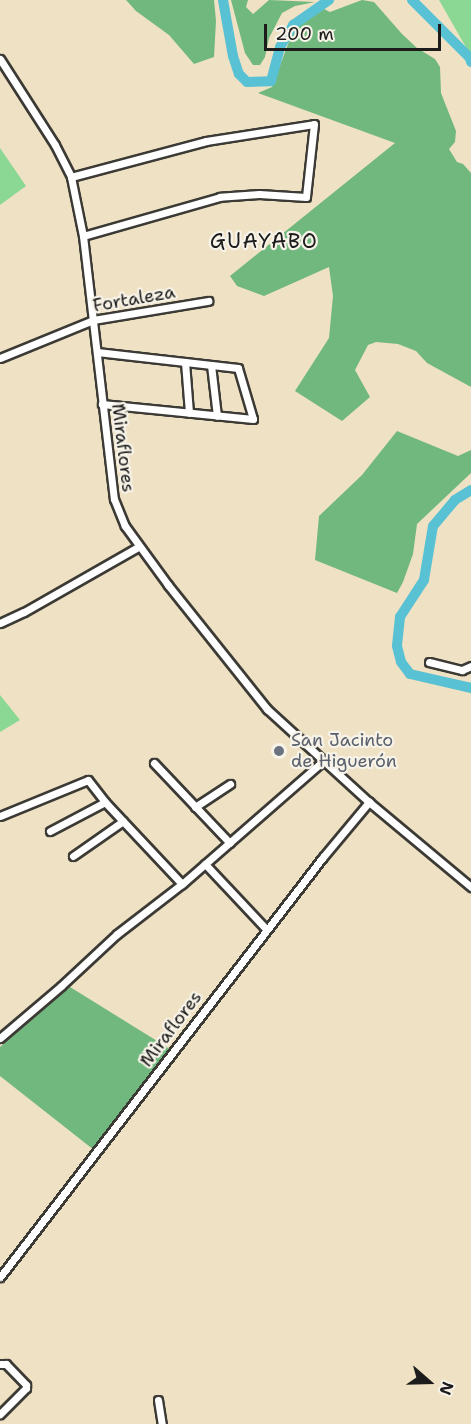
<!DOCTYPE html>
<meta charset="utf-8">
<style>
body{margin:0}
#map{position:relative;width:471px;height:1424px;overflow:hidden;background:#efe1c3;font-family:"Shantell Sans",sans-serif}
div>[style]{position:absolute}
.green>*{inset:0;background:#8bd895}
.forest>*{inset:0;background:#70b87e}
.river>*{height:10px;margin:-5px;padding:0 5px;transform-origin:5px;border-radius:5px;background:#58c2d4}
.roads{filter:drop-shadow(2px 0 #3c3a35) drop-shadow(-2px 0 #3c3a35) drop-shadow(0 2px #3c3a35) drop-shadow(0 -2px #3c3a35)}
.minor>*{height:7px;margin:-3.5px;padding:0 3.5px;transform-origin:3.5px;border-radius:3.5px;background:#fff}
.dots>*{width:16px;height:16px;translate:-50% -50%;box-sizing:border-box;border:3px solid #f7f3e8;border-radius:50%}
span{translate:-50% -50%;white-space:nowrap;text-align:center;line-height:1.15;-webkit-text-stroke:4.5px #f7f3e8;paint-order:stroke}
.street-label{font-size:18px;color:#1c1c1c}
.worship-label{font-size:18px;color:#5b616d}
.left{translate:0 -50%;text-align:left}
.quarter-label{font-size:21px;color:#1c1c1c;letter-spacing:1.5px}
.north{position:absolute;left:399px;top:1352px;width:60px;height:60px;-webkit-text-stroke:4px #f7f3e8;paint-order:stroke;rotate:110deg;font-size:16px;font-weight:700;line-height:24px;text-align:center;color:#1c1c1c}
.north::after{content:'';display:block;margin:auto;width:21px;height:27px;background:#1c1c1c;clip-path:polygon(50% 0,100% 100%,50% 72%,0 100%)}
.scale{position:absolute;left:264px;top:24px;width:177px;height:27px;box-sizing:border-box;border:3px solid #1c1c1c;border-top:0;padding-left:8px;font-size:18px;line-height:21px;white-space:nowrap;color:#1c1c1c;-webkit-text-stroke:4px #f7f3e8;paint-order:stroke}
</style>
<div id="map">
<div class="green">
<i style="clip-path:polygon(439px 0,471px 0,471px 56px)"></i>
<i style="clip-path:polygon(0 148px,26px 186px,0 205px)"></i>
<i style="clip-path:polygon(0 695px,20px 720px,0 732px)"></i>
</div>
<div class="forest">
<i style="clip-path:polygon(126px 0,214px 0,216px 21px,214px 57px,194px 64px,169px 35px,136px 11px)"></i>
<i style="clip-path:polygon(231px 0,248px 0,246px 7px,253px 14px,269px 0,315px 2px,295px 6px,282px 13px,269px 38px,265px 57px,260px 65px,253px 65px,245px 53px)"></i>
<i style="clip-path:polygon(362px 0,374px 2px,402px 34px,417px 48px,435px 59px,440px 67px,441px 93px,456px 131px,455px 142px,449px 149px,457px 162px,463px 164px,471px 173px,471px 387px,427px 363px,416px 351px,398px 344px,376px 342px,368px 345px,355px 370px,370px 397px,342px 421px,295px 391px,329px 338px,333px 296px,329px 267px,264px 296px,237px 286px,230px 276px,395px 143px,258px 93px,272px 87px,294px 28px,324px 9px,330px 12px)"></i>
<i style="clip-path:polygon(397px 431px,458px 456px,471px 450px,471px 473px,417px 524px,413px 554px,403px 582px,397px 593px,315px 560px,319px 516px,362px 475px)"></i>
<i style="clip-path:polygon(70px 987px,170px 1049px,94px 1150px,0 1076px,0 1047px)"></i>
</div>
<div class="river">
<i style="left:223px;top:0;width:57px;rotate:79.9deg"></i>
<i style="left:233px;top:56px;width:19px;rotate:72deg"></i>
<i style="left:239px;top:74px;width:11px;rotate:45deg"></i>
<i style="left:247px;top:82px;width:24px;rotate:-2deg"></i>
<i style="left:271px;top:81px;width:35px;rotate:-75deg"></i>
<i style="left:280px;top:47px;width:26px;rotate:-59deg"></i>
<i style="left:293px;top:25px;width:44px;rotate:-34.8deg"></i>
<i style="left:412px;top:0;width:82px;rotate:45deg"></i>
<i style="left:470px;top:58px;width:4px;rotate:76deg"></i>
<i style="left:471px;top:490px;width:19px;rotate:148deg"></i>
<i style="left:455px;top:500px;width:34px;rotate:130deg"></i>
<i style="left:433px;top:526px;width:55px;rotate:99.5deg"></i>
<i style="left:424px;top:580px;width:44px;rotate:123deg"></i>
<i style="left:400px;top:617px;width:29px;rotate:96deg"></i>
<i style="left:397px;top:646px;width:16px;rotate:76deg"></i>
<i style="left:401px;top:662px;width:15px;rotate:53deg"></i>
<i style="left:410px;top:674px;width:63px;rotate:12.9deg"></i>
</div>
<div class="roads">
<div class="minor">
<i style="left:0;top:59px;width:102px;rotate:57.4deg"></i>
<i style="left:55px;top:145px;width:36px;rotate:63deg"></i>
<i style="left:71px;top:177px;width:60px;rotate:78.5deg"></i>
<i style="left:83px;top:236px;width:265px;rotate:83.3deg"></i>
<i style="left:114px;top:499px;width:29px;rotate:68deg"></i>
<i style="left:125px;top:526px;width:73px;rotate:53.9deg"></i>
<i style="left:168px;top:585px;width:159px;rotate:51.4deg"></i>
<i style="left:267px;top:709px;width:138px;rotate:42.4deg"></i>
<i style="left:369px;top:802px;width:133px;rotate:39.8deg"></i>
<i style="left:71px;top:177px;width:140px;rotate:-14.9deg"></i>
<i style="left:206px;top:141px;width:109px;rotate:-8.9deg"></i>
<i style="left:314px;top:124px;width:73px;rotate:96.3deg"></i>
<i style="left:306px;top:197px;width:47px;rotate:-176.3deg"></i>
<i style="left:259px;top:194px;width:39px;rotate:176deg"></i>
<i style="left:220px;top:197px;width:142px;rotate:164.1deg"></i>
<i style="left:97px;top:352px;width:142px;rotate:6.5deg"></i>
<i style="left:238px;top:368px;width:53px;rotate:73.6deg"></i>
<i style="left:253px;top:419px;width:152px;rotate:-174.3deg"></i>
<i style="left:0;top:358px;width:100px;rotate:-22.2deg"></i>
<i style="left:93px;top:320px;width:117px;rotate:-9.4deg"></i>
<i style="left:185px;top:362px;width:51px;rotate:85.5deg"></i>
<i style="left:211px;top:365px;width:51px;rotate:83.3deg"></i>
<i style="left:0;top:623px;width:26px;rotate:-25deg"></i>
<i style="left:24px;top:612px;width:131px;rotate:-29.7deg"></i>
<i style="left:429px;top:662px;width:34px;rotate:14deg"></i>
<i style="left:462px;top:670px;width:10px;rotate:-24deg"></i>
<i style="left:154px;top:763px;width:110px;rotate:46.5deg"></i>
<i style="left:195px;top:807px;width:42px;rotate:-33.3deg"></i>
<i style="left:0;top:816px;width:95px;rotate:-22.2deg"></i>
<i style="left:88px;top:780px;width:28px;rotate:52deg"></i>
<i style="left:105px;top:802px;width:112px;rotate:46.8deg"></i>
<i style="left:50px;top:831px;width:62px;rotate:-27.8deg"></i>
<i style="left:73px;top:856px;width:61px;rotate:-35deg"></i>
<i style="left:205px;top:864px;width:89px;rotate:46.8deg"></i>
<i style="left:0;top:1038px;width:80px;rotate:-40.4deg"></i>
<i style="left:61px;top:986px;width:76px;rotate:-42.9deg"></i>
<i style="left:117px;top:934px;width:82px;rotate:-37.6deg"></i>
<i style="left:182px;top:884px;width:187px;rotate:-41.1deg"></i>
<i style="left:0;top:1277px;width:530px;rotate:-52.44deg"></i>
<i style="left:323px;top:857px;width:72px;rotate:-50.1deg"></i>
<i style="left:0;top:1364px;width:6px"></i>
<i style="left:6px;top:1364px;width:29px;rotate:46deg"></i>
<i style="left:26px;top:1385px;width:3px;rotate:90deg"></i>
<i style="left:26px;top:1388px;width:37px;rotate:135deg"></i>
<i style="left:158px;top:1400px;width:24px;rotate:81deg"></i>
</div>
</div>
<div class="dots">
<i style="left:279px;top:751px;background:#6b7280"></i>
</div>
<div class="street-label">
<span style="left:134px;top:299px;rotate:-10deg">Fortaleza</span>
<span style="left:123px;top:448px;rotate:83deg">Miraflores</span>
<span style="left:171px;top:1029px;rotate:-53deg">Miraflores</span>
</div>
<div class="worship-label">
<span class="left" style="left:291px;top:751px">San Jacinto<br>de Higuerón</span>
</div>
<div class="quarter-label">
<span style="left:264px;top:241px">GUAYABO</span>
</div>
<div class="north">N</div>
<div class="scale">200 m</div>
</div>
